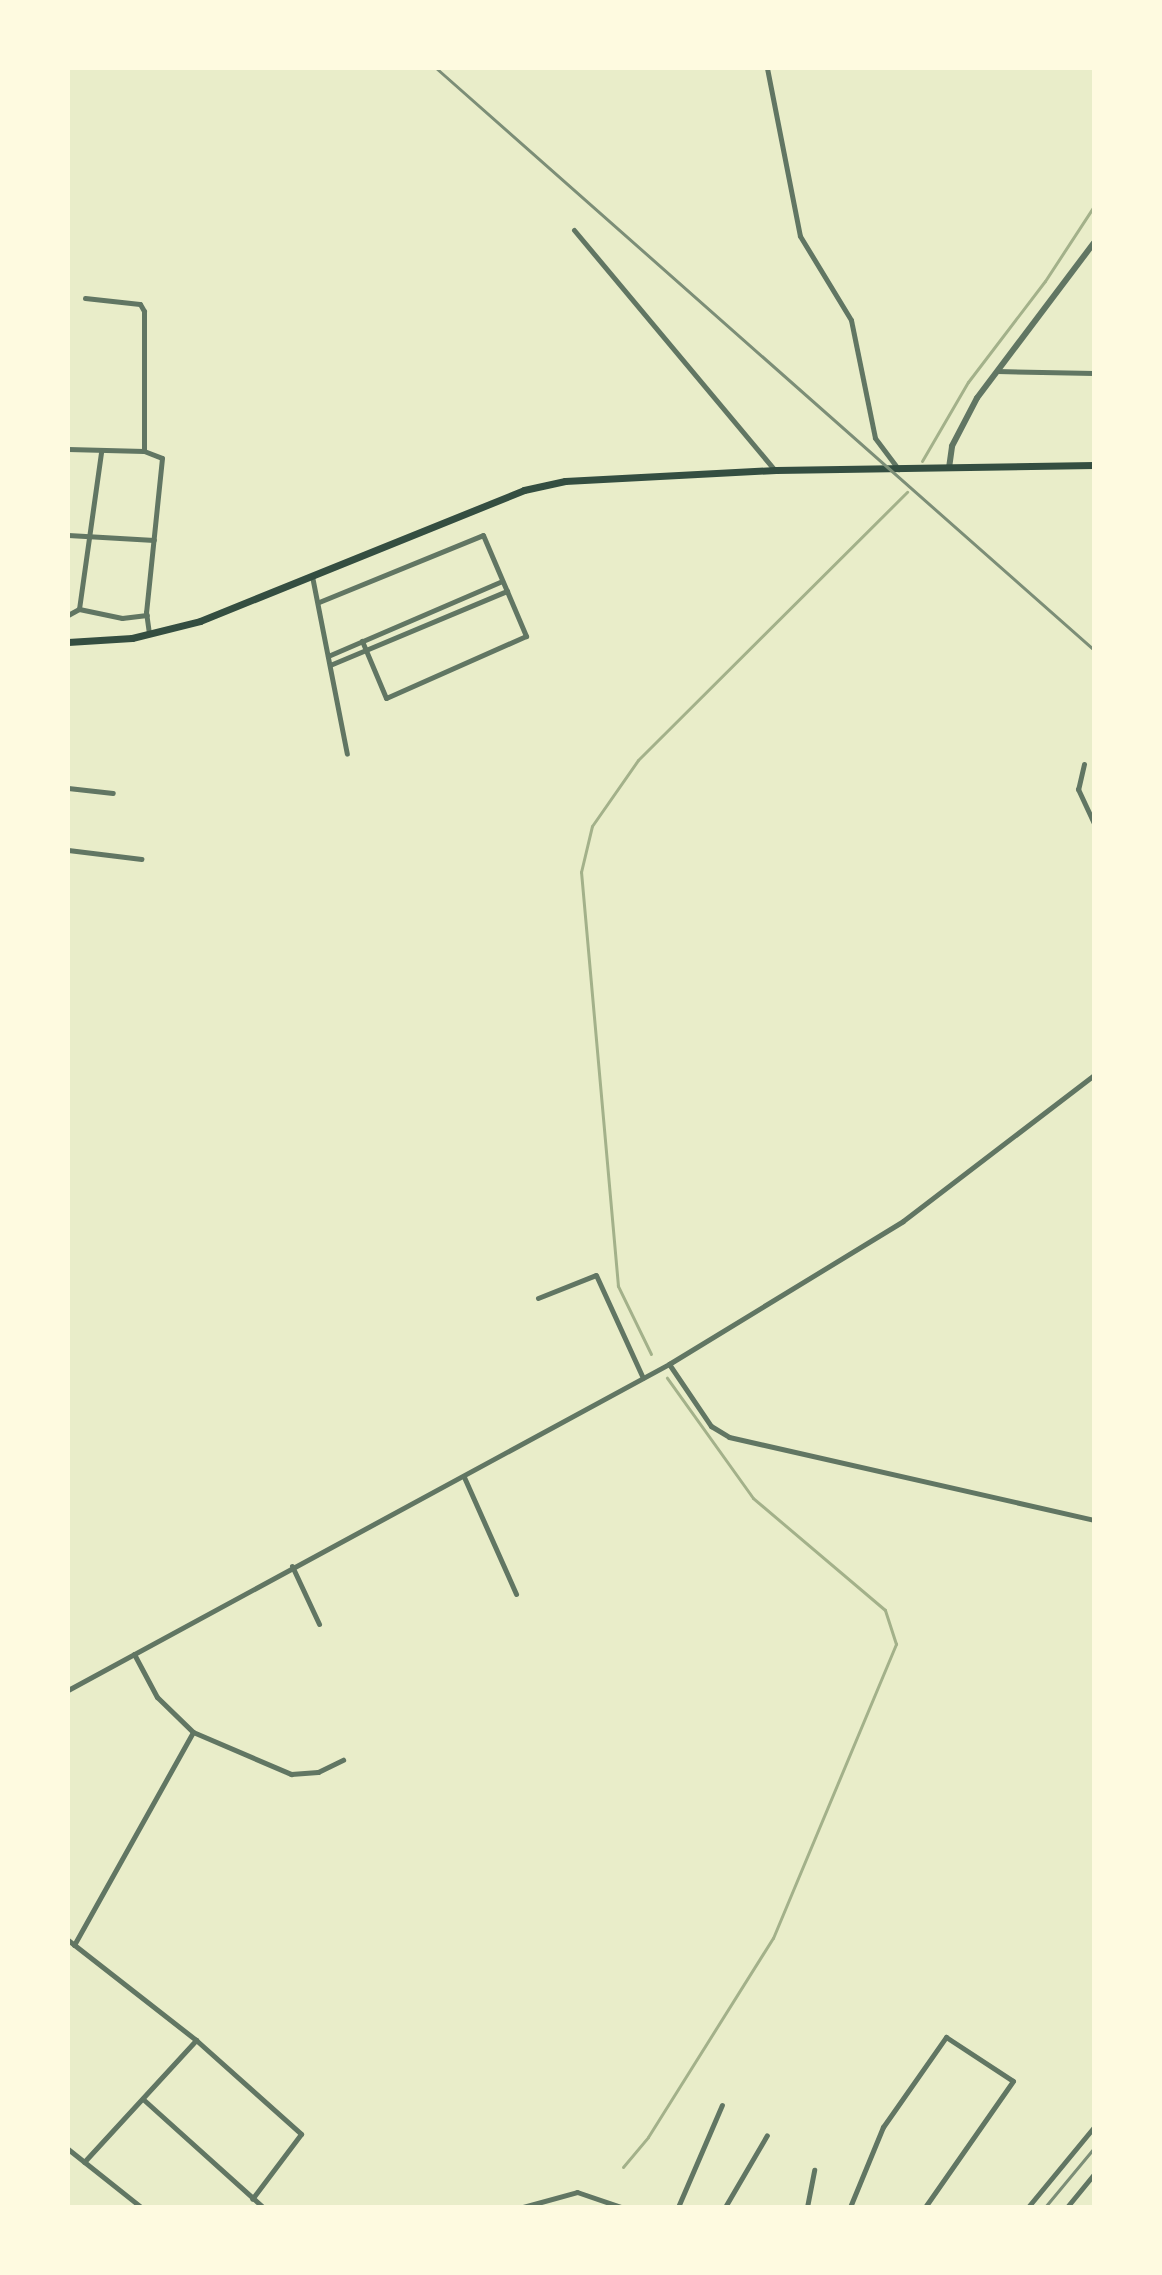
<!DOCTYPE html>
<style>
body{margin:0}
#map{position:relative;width:1162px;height:2275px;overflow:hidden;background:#e9edc9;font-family:"Archivo Narrow",sans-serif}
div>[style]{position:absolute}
.stream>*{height:3px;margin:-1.5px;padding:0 1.5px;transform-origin:1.5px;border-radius:1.5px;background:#a3b18a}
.minor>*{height:5px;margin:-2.5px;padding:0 2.5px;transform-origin:2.5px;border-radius:2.5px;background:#617663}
.tertiary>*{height:6px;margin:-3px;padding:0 3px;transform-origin:3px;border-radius:3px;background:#617663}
.primary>*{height:7px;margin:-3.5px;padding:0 3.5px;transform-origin:3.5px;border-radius:3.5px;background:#344e41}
.rail>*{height:3px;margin:-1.5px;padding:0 1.5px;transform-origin:1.5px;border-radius:1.5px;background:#7c8e77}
span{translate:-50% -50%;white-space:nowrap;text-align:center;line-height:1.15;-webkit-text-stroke:6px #fefae0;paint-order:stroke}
.frame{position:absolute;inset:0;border:70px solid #fefae0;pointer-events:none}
</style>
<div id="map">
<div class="stream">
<i style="left:922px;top:461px;width:91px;rotate:-59.8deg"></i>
<i style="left:968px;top:382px;width:127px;rotate:-52.7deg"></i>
<i style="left:1045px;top:281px;width:90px;rotate:-56.8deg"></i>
<i style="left:651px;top:1354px;width:76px;rotate:-115.9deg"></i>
<i style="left:618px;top:1286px;width:416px;rotate:-95.1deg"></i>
<i style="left:581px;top:872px;width:47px;rotate:-76.6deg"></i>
<i style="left:592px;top:826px;width:80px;rotate:-55.1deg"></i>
<i style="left:638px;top:760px;width:380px;rotate:-44.9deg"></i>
<i style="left:623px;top:2167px;width:39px;rotate:-50deg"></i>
<i style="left:648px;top:2137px;width:235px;rotate:-57.9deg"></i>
<i style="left:773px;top:1938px;width:319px;rotate:-67.3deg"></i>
<i style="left:896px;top:1644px;width:36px;rotate:-108deg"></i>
<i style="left:885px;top:1610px;width:173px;rotate:-139.7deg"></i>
<i style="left:753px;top:1498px;width:148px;rotate:-125.6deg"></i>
</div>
<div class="minor">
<i style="left:767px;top:68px;width:171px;rotate:78.9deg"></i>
<i style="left:800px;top:236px;width:98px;rotate:58.7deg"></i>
<i style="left:851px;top:320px;width:120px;rotate:78.5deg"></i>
<i style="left:875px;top:438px;width:39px;rotate:53deg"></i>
<i style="left:574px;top:230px;width:313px;rotate:50.1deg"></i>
<i style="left:85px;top:298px;width:55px;rotate:6.2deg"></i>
<i style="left:140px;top:304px;width:8px;rotate:60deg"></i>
<i style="left:144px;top:311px;width:140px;rotate:90deg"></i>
<i style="left:997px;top:371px;width:97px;rotate:1.2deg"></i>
<i style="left:68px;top:449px;width:76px;rotate:1.5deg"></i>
<i style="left:144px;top:451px;width:19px;rotate:21deg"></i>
<i style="left:162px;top:458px;width:155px;rotate:95.9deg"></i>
<i style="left:146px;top:612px;width:22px;rotate:82deg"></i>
<i style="left:68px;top:535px;width:86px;rotate:3.3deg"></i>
<i style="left:312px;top:576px;width:181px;rotate:78.9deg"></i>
<i style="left:319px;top:602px;width:177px;rotate:-22.2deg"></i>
<i style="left:483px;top:535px;width:110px;rotate:66.9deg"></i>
<i style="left:526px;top:636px;width:153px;rotate:156.1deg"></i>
<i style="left:386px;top:698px;width:62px;rotate:-112.8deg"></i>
<i style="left:79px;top:609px;width:159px;rotate:-82deg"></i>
<i style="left:79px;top:609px;width:44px;rotate:11.8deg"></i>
<i style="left:122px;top:618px;width:25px;rotate:-7deg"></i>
<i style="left:68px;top:615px;width:13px;rotate:-29deg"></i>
<i style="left:328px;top:656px;width:189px;rotate:-23.3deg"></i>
<i style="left:330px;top:665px;width:192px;rotate:-22.7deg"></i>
<i style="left:1084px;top:764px;width:26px;rotate:103deg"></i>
<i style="left:1078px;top:789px;width:38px;rotate:65deg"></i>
<i style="left:68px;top:788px;width:45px;rotate:6.3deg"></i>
<i style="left:68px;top:850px;width:74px;rotate:7deg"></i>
<i style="left:538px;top:1298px;width:62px;rotate:-21.6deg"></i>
<i style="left:596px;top:1275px;width:113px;rotate:65.5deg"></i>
<i style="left:669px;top:1364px;width:75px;rotate:55.9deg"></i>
<i style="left:711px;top:1426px;width:21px;rotate:31deg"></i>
<i style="left:729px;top:1437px;width:374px;rotate:12.8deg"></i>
<i style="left:464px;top:1477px;width:128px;rotate:66deg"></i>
<i style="left:292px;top:1566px;width:64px;rotate:65deg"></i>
<i style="left:134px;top:1654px;width:49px;rotate:61.9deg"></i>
<i style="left:157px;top:1697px;width:50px;rotate:44.2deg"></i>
<i style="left:193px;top:1732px;width:107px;rotate:23.2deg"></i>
<i style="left:291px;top:1774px;width:27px;rotate:-4deg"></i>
<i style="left:318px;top:1772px;width:28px;rotate:-26deg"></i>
<i style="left:68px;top:1690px;width:684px;rotate:-28.48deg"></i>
<i style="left:669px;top:1364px;width:274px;rotate:-31.4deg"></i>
<i style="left:903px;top:1221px;width:240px;rotate:-37.4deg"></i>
<i style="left:68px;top:1940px;width:162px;rotate:38deg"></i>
<i style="left:196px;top:2040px;width:141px;rotate:41.8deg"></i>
<i style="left:301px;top:2134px;width:81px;rotate:127deg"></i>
<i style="left:74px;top:1945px;width:244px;rotate:-60.8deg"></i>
<i style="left:144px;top:2100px;width:160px;rotate:42deg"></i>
<i style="left:68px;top:2149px;width:93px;rotate:38.5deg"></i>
<i style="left:84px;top:2162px;width:166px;rotate:-47.4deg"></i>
<i style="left:523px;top:2207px;width:56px;rotate:-15.5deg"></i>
<i style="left:577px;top:2192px;width:46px;rotate:18.8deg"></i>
<i style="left:678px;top:2207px;width:111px;rotate:-66.7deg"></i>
<i style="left:725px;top:2207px;width:83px;rotate:-59.7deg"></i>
<i style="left:807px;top:2207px;width:38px;rotate:-79deg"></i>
<i style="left:850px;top:2207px;width:87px;rotate:-67.6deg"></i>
<i style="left:883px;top:2127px;width:110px;rotate:-55deg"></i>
<i style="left:946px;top:2037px;width:80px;rotate:33.3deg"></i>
<i style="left:1013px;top:2081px;width:154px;rotate:124.9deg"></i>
<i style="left:1028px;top:2207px;width:104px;rotate:-50.5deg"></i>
<i style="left:1067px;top:2207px;width:43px;rotate:-50.7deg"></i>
</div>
<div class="tertiary">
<i style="left:949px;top:468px;width:22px;rotate:-82deg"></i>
<i style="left:952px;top:446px;width:54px;rotate:-62.5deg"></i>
<i style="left:977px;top:398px;width:194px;rotate:-53deg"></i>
</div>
<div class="primary">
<i style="left:68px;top:642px;width:64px;rotate:-3.6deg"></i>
<i style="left:132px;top:638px;width:70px;rotate:-14deg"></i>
<i style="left:200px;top:621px;width:349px;rotate:-22deg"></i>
<i style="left:524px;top:490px;width:42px;rotate:-12.4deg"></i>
<i style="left:565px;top:481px;width:211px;rotate:-3deg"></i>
<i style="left:776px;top:470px;width:318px;rotate:-0.9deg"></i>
</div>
<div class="rail">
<i style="left:436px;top:68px;width:878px;rotate:41.49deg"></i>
<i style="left:1045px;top:2207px;width:77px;rotate:-50.3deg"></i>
</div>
<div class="frame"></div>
</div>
